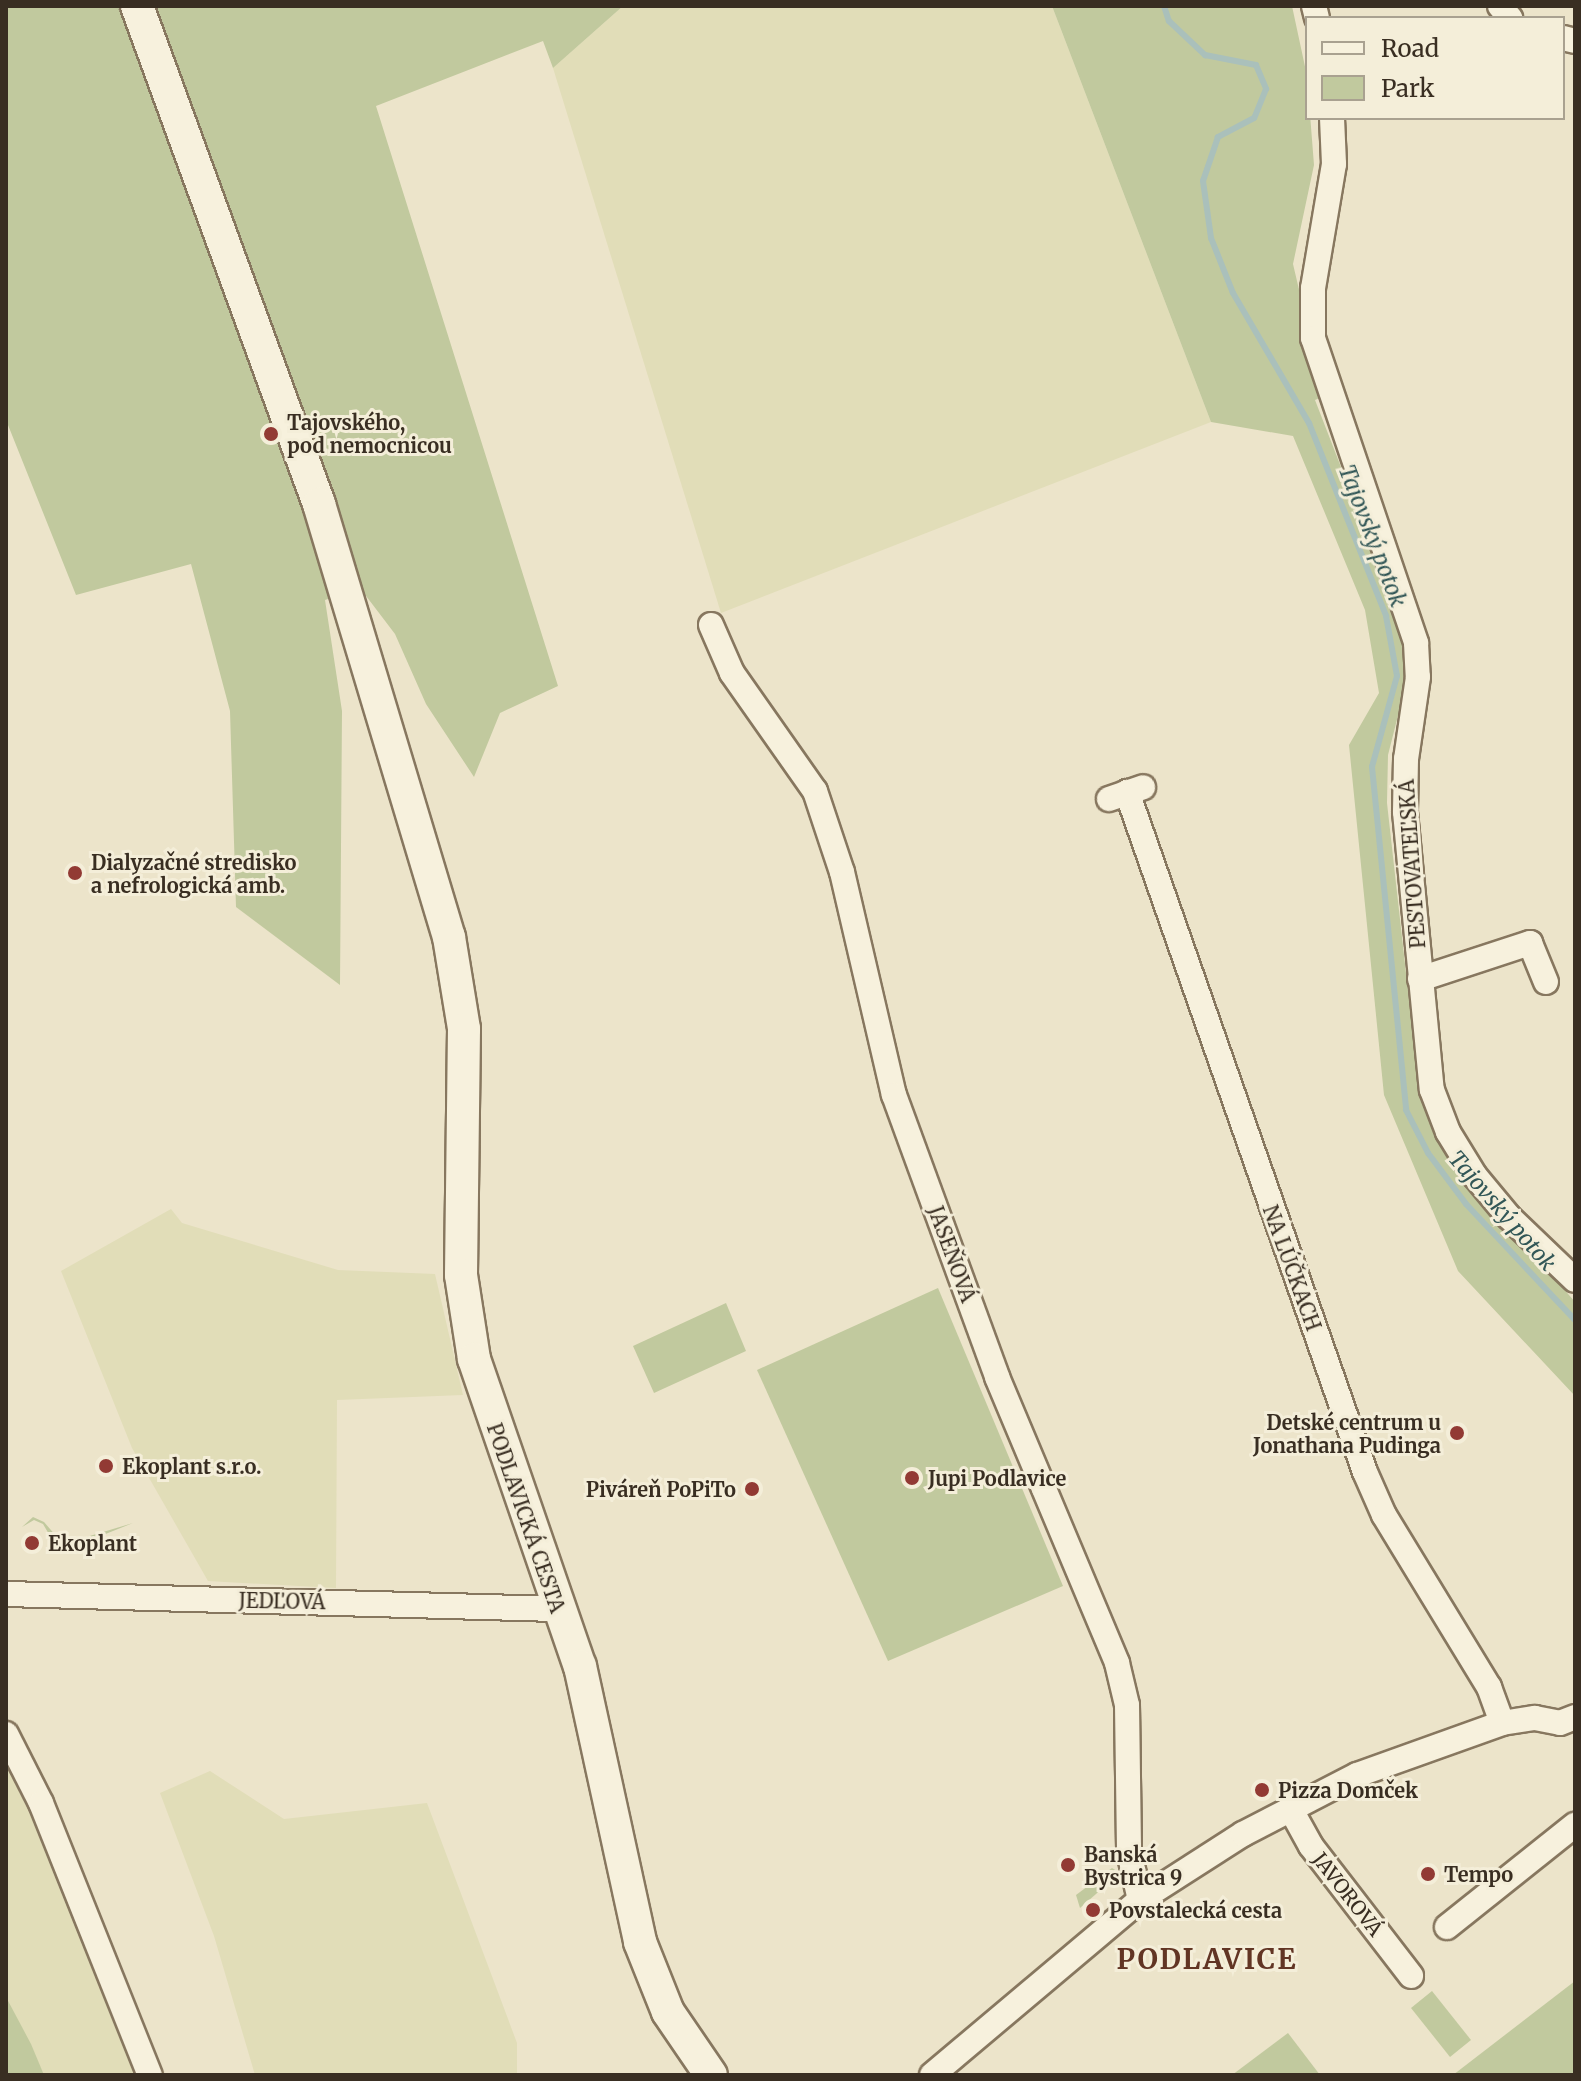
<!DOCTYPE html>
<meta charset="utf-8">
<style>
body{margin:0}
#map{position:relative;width:1581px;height:2081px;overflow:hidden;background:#ece4ca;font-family:Merriweather,serif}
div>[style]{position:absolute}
.farmland>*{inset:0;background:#e1ddb8}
.green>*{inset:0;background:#c1c99e}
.stream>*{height:6px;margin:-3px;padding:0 3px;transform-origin:3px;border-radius:3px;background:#aac0bb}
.roads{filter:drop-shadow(2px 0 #87775f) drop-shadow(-2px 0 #87775f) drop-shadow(0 2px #87775f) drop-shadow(0 -2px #87775f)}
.street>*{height:24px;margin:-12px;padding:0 12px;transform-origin:12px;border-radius:12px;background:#f7f1dd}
.secondary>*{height:32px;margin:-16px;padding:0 16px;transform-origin:16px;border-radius:16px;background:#f7f1dd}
.dots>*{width:22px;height:22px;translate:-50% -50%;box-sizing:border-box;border:4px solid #f4eed9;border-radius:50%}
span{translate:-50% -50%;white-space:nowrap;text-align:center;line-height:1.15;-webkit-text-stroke:6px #f4eed9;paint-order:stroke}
.poi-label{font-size:20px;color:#392e22;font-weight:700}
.left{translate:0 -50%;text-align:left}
.right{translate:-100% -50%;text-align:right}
.street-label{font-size:20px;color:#392e22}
.water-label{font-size:22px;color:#325757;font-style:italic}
.district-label{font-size:28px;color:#623524;font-weight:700;letter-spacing:2px}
.frame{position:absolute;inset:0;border:8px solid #392e22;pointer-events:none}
.legend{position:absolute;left:1305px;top:16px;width:260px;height:104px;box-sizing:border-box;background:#f4eed9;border:2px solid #a9a190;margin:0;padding:10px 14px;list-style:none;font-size:24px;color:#392e22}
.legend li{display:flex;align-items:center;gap:16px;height:40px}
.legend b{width:40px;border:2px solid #a9a190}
</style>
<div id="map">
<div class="farmland">
<i style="clip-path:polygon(623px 6px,1052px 6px,1211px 422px,721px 613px,553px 68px)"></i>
<i style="clip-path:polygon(171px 1209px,182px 1223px,338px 1270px,435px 1274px,463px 1395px,337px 1400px,336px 1588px,208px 1581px,132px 1448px,61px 1271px)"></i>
<i style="clip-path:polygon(6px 1751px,35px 1808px,140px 2075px,44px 2075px,6px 1997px)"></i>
<i style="clip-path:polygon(210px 1771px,284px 1819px,427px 1803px,517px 2043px,517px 2075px,255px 2075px,214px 1936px,160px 1793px)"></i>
</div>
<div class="green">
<i style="clip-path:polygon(6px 6px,623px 6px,553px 68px,543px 41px,376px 106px,558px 686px,500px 713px,474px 777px,426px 704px,395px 634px,360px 588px,325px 600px,342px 711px,340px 985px,236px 907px,230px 711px,191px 564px,76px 595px,6px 420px)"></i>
<i style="clip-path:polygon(1052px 6px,1292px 6px,1307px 76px,1314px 165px,1293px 264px,1324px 396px,1315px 400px,1401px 622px,1406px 684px,1388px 755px,1387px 803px,1419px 1089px,1452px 1159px,1575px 1302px,1575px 1396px,1458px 1271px,1384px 1095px,1349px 745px,1379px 693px,1365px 610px,1293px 436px,1211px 422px)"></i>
<i style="clip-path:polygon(938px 1288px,1063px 1586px,888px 1661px,757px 1370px)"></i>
<i style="clip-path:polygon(726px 1303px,746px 1351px,654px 1393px,633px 1346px)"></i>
<i style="clip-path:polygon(33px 1517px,44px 1522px,63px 1544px,133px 1523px,73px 1547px,63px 1546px,53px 1541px,43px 1524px,34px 1520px,22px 1527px)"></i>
<i style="clip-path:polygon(1112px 1868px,1120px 1873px,1080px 1908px,1076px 1895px)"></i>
<i style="clip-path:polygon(1575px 1981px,1575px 2075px,1453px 2075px)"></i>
<i style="clip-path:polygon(1432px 1991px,1471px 2040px,1450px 2057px,1411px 2008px)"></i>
<i style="clip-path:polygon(6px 1997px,31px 2044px,44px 2075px,6px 2075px)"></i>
<i style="clip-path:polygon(1288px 2033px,1320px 2075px,1232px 2075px)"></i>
</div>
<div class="stream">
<i style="left:1164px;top:6px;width:16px;rotate:72deg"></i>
<i style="left:1169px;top:21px;width:50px;rotate:43.4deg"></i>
<i style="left:1205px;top:55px;width:52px;rotate:11.1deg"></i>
<i style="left:1256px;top:65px;width:26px;rotate:67deg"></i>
<i style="left:1266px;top:89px;width:31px;rotate:112deg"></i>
<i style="left:1254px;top:118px;width:41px;rotate:152.2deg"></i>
<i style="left:1218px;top:137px;width:46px;rotate:108.8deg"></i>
<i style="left:1203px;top:181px;width:58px;rotate:82deg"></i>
<i style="left:1211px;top:238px;width:59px;rotate:68.2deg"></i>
<i style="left:1233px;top:293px;width:151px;rotate:59.7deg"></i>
<i style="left:1309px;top:423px;width:208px;rotate:68.2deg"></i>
<i style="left:1386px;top:616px;width:61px;rotate:79.6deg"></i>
<i style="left:1397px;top:676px;width:94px;rotate:105.4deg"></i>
<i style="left:1372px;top:767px;width:345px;rotate:84.3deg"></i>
<i style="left:1406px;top:1110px;width:48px;rotate:62.9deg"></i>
<i style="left:1428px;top:1153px;width:64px;rotate:53.3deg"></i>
<i style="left:1466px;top:1204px;width:159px;rotate:46.8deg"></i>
</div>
<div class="roads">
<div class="street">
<i style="left:1314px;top:6px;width:12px;rotate:76deg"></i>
<i style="left:1500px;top:6px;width:16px;rotate:50deg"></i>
<i style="left:1563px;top:38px;width:12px;rotate:14deg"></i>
<i style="left:1332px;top:118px;width:46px;rotate:87.5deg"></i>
<i style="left:1334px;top:164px;width:126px;rotate:99.6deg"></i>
<i style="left:1313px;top:288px;width:50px;rotate:90deg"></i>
<i style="left:1313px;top:338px;width:322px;rotate:71.3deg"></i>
<i style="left:1416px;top:643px;width:34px;rotate:87deg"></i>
<i style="left:1418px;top:677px;width:83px;rotate:98.3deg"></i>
<i style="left:1406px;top:759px;width:53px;rotate:91.1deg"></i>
<i style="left:1405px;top:812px;width:279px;rotate:84.5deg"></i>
<i style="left:1432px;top:1090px;width:45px;rotate:69.1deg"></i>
<i style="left:1448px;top:1132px;width:52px;rotate:58.5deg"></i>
<i style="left:1475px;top:1176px;width:53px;rotate:50.3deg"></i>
<i style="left:1509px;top:1217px;width:91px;rotate:43.7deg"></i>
<i style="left:711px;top:625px;width:52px;rotate:66.4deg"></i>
<i style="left:732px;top:673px;width:144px;rotate:54.9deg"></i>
<i style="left:815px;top:791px;width:85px;rotate:71.6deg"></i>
<i style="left:842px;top:872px;width:229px;rotate:76.9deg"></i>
<i style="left:894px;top:1095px;width:300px;rotate:69.9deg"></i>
<i style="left:997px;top:1377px;width:310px;rotate:67.2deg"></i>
<i style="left:1117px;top:1663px;width:43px;rotate:76.6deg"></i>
<i style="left:1127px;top:1705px;width:147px;rotate:89.2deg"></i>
<i style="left:1129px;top:1852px;width:49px;rotate:77.1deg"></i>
<i style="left:1127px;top:792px;width:720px;rotate:70.71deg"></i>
<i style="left:1365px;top:1472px;width:47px;rotate:66.2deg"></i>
<i style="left:1384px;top:1515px;width:202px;rotate:58.6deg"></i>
<i style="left:1489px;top:1687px;width:38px;rotate:70deg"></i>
<i style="left:1109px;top:799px;width:36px;rotate:-19deg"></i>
<i style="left:1420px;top:979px;width:116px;rotate:-18.1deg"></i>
<i style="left:1530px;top:943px;width:42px;rotate:67.7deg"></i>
<i style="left:6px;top:1594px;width:552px;rotate:1.56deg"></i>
<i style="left:6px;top:1734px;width:77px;rotate:63.1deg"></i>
<i style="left:41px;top:1803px;width:293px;rotate:68.2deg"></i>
<i style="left:1290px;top:1808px;width:43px;rotate:61.1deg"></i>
<i style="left:1311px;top:1846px;width:164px;rotate:52.4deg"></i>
<i style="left:1447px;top:1927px;width:164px;rotate:-38.6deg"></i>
<i style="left:932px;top:2075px;width:272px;rotate:-40.1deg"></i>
<i style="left:1140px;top:1900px;width:122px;rotate:-32.7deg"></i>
<i style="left:1243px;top:1834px;width:128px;rotate:-27.4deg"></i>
<i style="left:1357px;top:1775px;width:154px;rotate:-19.7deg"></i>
<i style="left:1502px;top:1723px;width:33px;rotate:-9deg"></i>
<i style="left:1535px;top:1718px;width:25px;rotate:11deg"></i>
<i style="left:1560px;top:1723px;width:16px;rotate:-22deg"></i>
</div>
<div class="secondary">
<i style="left:137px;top:6px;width:530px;rotate:69.92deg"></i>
<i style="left:319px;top:504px;width:452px;rotate:73.3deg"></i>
<i style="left:449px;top:937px;width:93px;rotate:80.7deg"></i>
<i style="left:464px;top:1029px;width:246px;rotate:90.7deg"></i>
<i style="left:461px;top:1275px;width:85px;rotate:81.2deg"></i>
<i style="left:474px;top:1359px;width:325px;rotate:71deg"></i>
<i style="left:580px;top:1666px;width:282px;rotate:77.7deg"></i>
<i style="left:640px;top:1942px;width:75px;rotate:68.2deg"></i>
<i style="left:668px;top:2012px;width:76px;rotate:55.7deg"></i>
</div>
</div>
<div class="dots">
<i style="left:271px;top:434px;background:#923a34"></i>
<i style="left:75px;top:873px;background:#923a34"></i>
<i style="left:1457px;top:1433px;background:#923a34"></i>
<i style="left:106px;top:1466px;background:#923a34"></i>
<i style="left:912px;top:1478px;background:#923a34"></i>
<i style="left:752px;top:1489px;background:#923a34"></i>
<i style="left:32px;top:1543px;background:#923a34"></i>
<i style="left:1262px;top:1790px;background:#923a34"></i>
<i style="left:1068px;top:1865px;background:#923a34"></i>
<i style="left:1428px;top:1874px;background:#923a34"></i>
<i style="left:1093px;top:1910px;background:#923a34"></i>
</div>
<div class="poi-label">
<span class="left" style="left:287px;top:434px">Tajovského,<br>pod nemocnicou</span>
<span class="left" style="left:91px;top:874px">Dialyzačné stredisko<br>a nefrologická amb.</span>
<span class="right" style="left:1441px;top:1434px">Detské centrum u<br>Jonathana Pudinga</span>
<span class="left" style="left:122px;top:1466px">Ekoplant s.r.o.</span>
<span class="left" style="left:928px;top:1478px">Jupi Podlavice</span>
<span class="right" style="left:736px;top:1489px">Piváreň PoPiTo</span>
<span class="left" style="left:48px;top:1543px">Ekoplant</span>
<span class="left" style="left:1278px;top:1790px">Pizza Domček</span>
<span class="left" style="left:1084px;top:1866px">Banská<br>Bystrica 9</span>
<span class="left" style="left:1444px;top:1874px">Tempo</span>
<span class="left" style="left:1109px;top:1910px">Povstalecká cesta</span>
</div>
<div class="street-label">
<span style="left:1412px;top:864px;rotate:-94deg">PESTOVATEĽSKÁ</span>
<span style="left:952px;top:1254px;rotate:70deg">JASEŇOVÁ</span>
<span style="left:1292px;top:1268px;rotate:70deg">NA LÚČKACH</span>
<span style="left:526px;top:1518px;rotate:71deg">PODLAVICKÁ CESTA</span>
<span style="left:282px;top:1601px;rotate:1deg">JEDĽOVÁ</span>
<span style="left:1348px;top:1894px;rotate:52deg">JAVOROVÁ</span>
</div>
<div class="water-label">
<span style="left:1372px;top:536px;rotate:69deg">Tajovský potok</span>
<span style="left:1502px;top:1211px;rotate:49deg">Tajovský potok</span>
</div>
<div class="district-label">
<span style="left:1207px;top:1959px">PODLAVICE</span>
</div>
<div class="frame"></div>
<ul class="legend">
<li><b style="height:10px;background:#f7f1dd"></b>Road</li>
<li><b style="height:22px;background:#c1c99e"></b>Park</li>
</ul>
</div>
